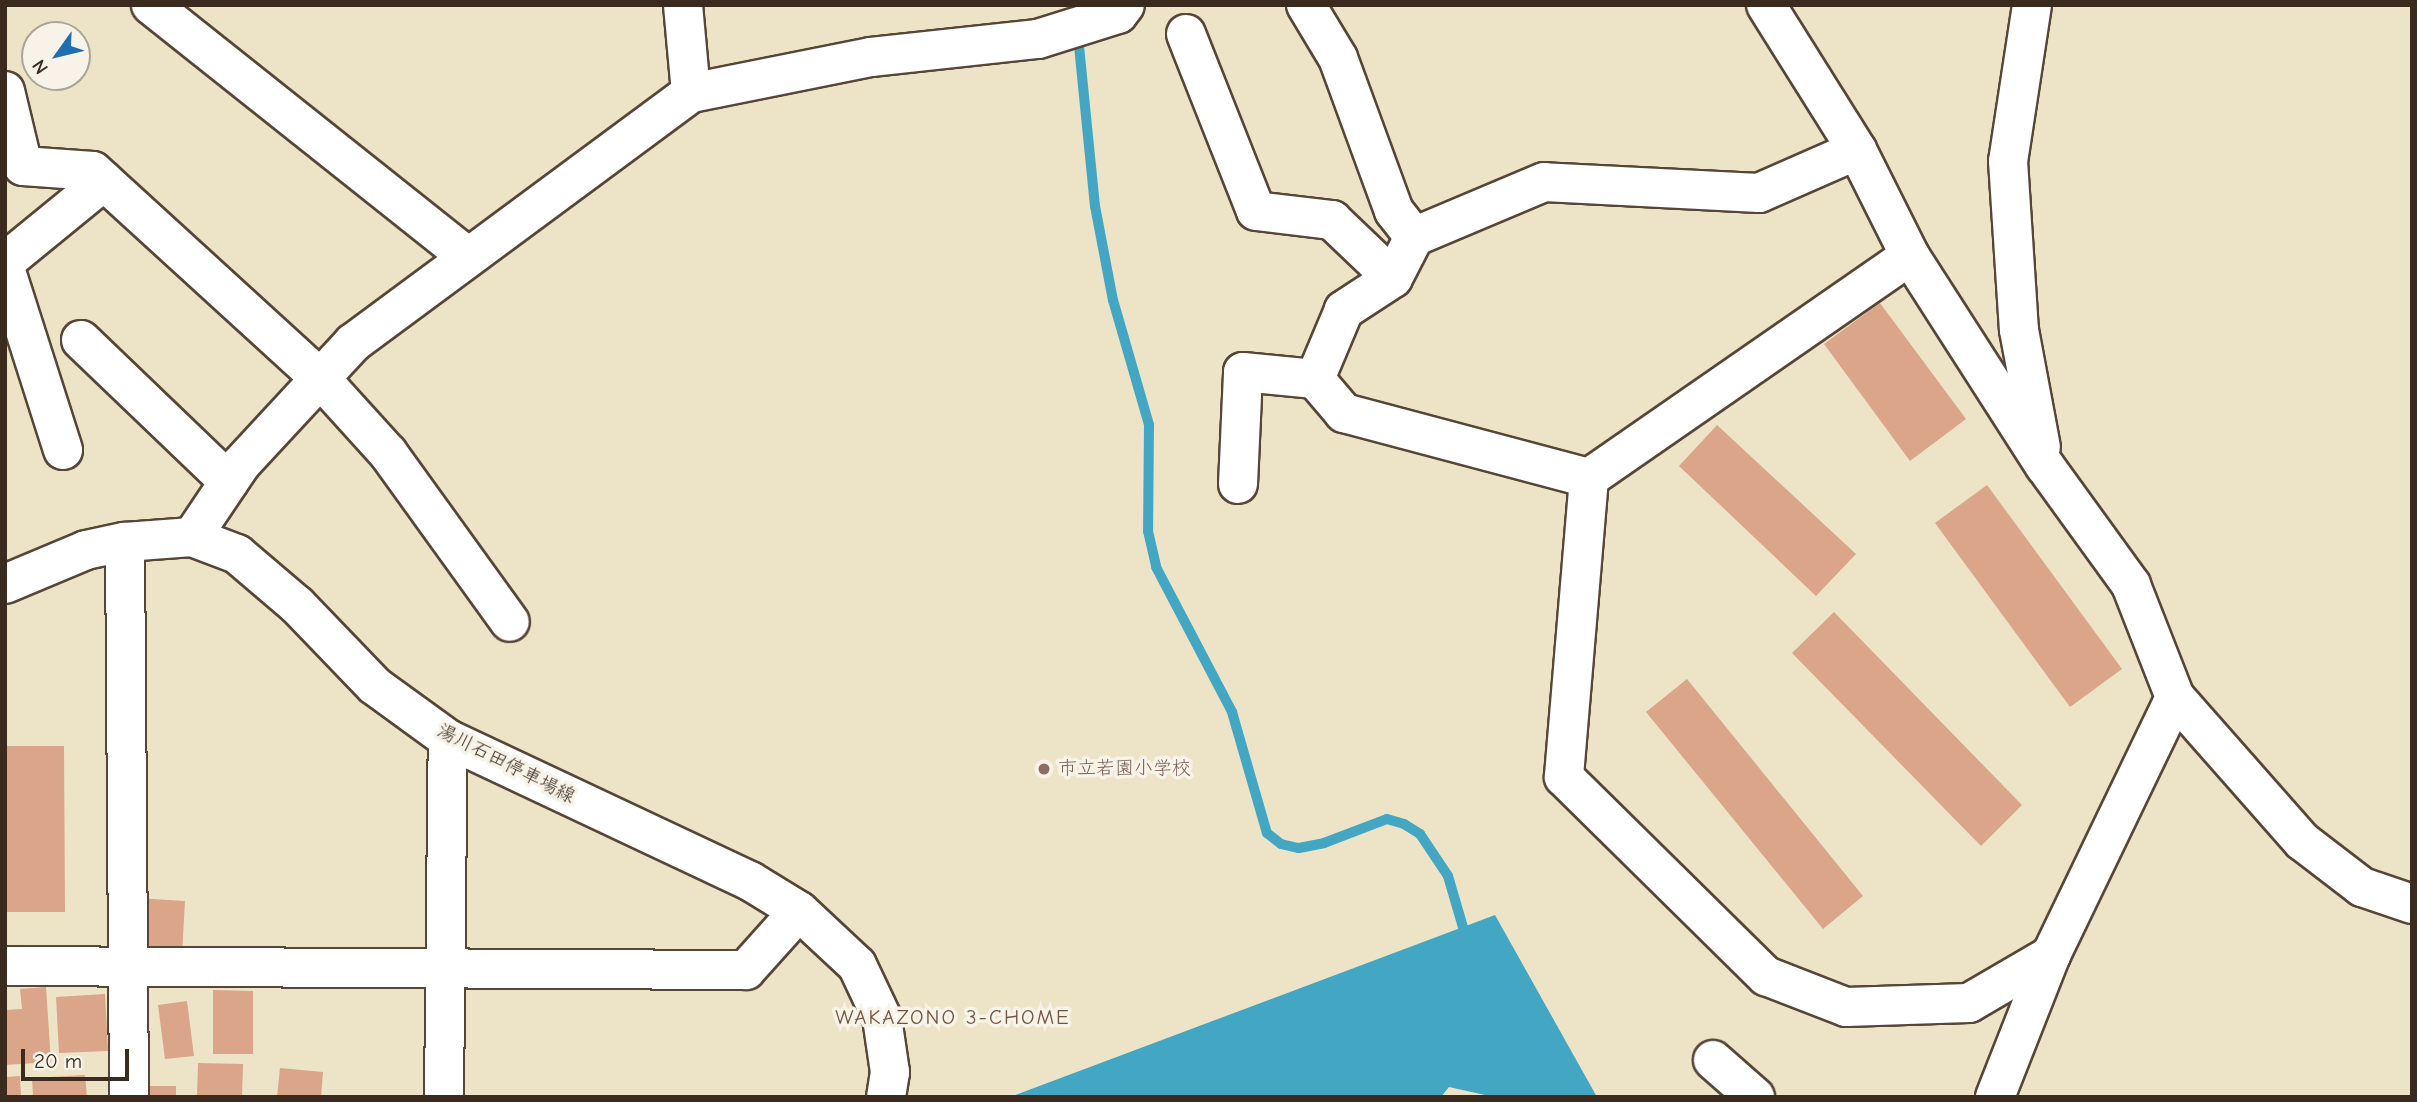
<!DOCTYPE html>
<meta charset="utf-8">
<style>
body{margin:0}
#map{position:relative;width:2417px;height:1102px;overflow:hidden;background:#ede4c7;font-family:"Comic Neue","Klee One",sans-serif}
div>[style]{position:absolute}
.water>*{inset:0;background:#43a7c3}
.stream>*{height:10px;margin:-5px;padding:0 5px;transform-origin:5px;border-radius:5px;background:#43a7c3}
.building>*{inset:0;background:#daa589}
.roads{filter:drop-shadow(2px 0 #564637) drop-shadow(-2px 0 #564637) drop-shadow(0 2px #564637) drop-shadow(0 -2px #564637)}
.minor>*{height:38px;margin:-19px;padding:0 19px;transform-origin:19px;border-radius:19px;background:#fff}
.major>*{height:38px;margin:-19px;padding:0 19px;transform-origin:19px;border-radius:19px;background:#fff}
.dots>*{width:19px;height:19px;translate:-50% -50%;box-sizing:border-box;border:4px solid #f7f3e8;border-radius:50%}
span{translate:-50% -50%;white-space:nowrap;text-align:center;line-height:1.15;-webkit-text-stroke:7px #f7f3e8;paint-order:stroke}
.street-label{font-size:19px;color:#3b2a1e}
.education-label{font-size:19px;color:#785e54}
.left{translate:0 -50%;text-align:left}
.neighbourhood-label{font-size:21px;color:#735543;letter-spacing:2px}
.frame{position:absolute;inset:0;border:7px solid #3b2a1e;pointer-events:none}
.north{position:absolute;left:21px;top:21px;width:70px;height:70px;box-sizing:border-box;background:#f7f3e8;border:2px solid #aca397;border-radius:50%;rotate:236deg;font-size:19px;font-weight:700;line-height:28px;text-align:center;color:#3b2a1e}
.north::after{content:'';display:block;margin:auto;width:24px;height:32px;background:#1f6fb2;clip-path:polygon(50% 0,100% 100%,50% 72%,0 100%)}
.scale{position:absolute;left:21px;top:1049px;width:108px;height:32px;box-sizing:border-box;border:4px solid #3b2a1e;border-top:0;padding-left:9px;font-size:21px;line-height:24px;white-space:nowrap;color:#3b2a1e;-webkit-text-stroke:5px #f7f3e8;paint-order:stroke}
</style>
<div id="map">
<div class="water">
<i style="clip-path:polygon(1495px 915px,1597px 1097px,1494px 1097px,1449px 1087px,1441px 1097px,1010px 1097px)"></i>
</div>
<div class="stream">
<i style="left:1078px;top:36px;width:171px;rotate:84.3deg"></i>
<i style="left:1095px;top:206px;width:96px;rotate:79.2deg"></i>
<i style="left:1113px;top:300px;width:130px;rotate:73.9deg"></i>
<i style="left:1149px;top:425px;width:106px;rotate:90.5deg"></i>
<i style="left:1148px;top:531px;width:37px;rotate:77deg"></i>
<i style="left:1156px;top:567px;width:164px;rotate:62.3deg"></i>
<i style="left:1232px;top:712px;width:126px;rotate:73.9deg"></i>
<i style="left:1267px;top:833px;width:18px;rotate:38deg"></i>
<i style="left:1281px;top:844px;width:18px;rotate:13deg"></i>
<i style="left:1299px;top:848px;width:25px;rotate:-11deg"></i>
<i style="left:1324px;top:843px;width:67px;rotate:-20.9deg"></i>
<i style="left:1387px;top:819px;width:18px;rotate:16deg"></i>
<i style="left:1404px;top:824px;width:19px;rotate:32deg"></i>
<i style="left:1420px;top:834px;width:50px;rotate:56.3deg"></i>
<i style="left:1448px;top:876px;width:68px;rotate:73.7deg"></i>
</div>
<div class="building">
<i style="clip-path:polygon(1880px 303px,1966px 419px,1910px 461px,1824px 344px)"></i>
<i style="clip-path:polygon(1717px 425px,1856px 554px,1816px 596px,1679px 466px)"></i>
<i style="clip-path:polygon(1987px 485px,2122px 669px,2070px 707px,1935px 523px)"></i>
<i style="clip-path:polygon(1834px 612px,2022px 805px,1981px 846px,1792px 653px)"></i>
<i style="clip-path:polygon(1687px 679px,1863px 896px,1823px 929px,1646px 712px)"></i>
<i style="clip-path:polygon(5px 746px,64px 746px,65px 912px,5px 912px)"></i>
<i style="clip-path:polygon(137px 898px,185px 901px,182px 954px,134px 951px)"></i>
<i style="clip-path:polygon(46px 987px,51px 1062px,5px 1065px,5px 1010px,22px 1009px,20px 989px)"></i>
<i style="clip-path:polygon(213px 990px,253px 991px,253px 1054px,213px 1054px)"></i>
<i style="clip-path:polygon(105px 994px,108px 1051px,59px 1053px,56px 997px)"></i>
<i style="clip-path:polygon(187px 1001px,194px 1056px,165px 1059px,158px 1005px)"></i>
<i style="clip-path:polygon(198px 1063px,243px 1064px,242px 1097px,197px 1097px)"></i>
<i style="clip-path:polygon(280px 1068px,323px 1072px,321px 1097px,277px 1097px)"></i>
<i style="clip-path:polygon(85px 1075px,87px 1097px,33px 1097px,32px 1078px)"></i>
<i style="clip-path:polygon(20px 1076px,21px 1097px,5px 1097px,5px 1077px)"></i>
<i style="clip-path:polygon(140px 1086px,176px 1086px,176px 1097px,140px 1097px)"></i>
</div>
<div class="roads">
<div class="minor">
<i style="left:151px;top:5px;width:405px;rotate:38.5deg"></i>
<i style="left:683px;top:5px;width:88px;rotate:84.8deg"></i>
<i style="left:1306px;top:5px;width:62px;rotate:58.9deg"></i>
<i style="left:1338px;top:58px;width:163px;rotate:69.9deg"></i>
<i style="left:1394px;top:211px;width:33px;rotate:52deg"></i>
<i style="left:1766px;top:5px;width:171px;rotate:57.9deg"></i>
<i style="left:1857px;top:150px;width:119px;rotate:63.4deg"></i>
<i style="left:1910px;top:256px;width:250px;rotate:57.3deg"></i>
<i style="left:2045px;top:466px;width:147px;rotate:54.1deg"></i>
<i style="left:2131px;top:585px;width:120px;rotate:68.6deg"></i>
<i style="left:2175px;top:697px;width:192px;rotate:48.6deg"></i>
<i style="left:2302px;top:841px;width:76px;rotate:37.5deg"></i>
<i style="left:2362px;top:887px;width:53px;rotate:18.8deg"></i>
<i style="left:2032px;top:5px;width:158px;rotate:98.7deg"></i>
<i style="left:2008px;top:161px;width:169px;rotate:86.3deg"></i>
<i style="left:2019px;top:330px;width:119px;rotate:79.4deg"></i>
<i style="left:1186px;top:34px;width:190px;rotate:68.4deg"></i>
<i style="left:1256px;top:211px;width:77px;rotate:6.8deg"></i>
<i style="left:1332px;top:220px;width:84px;rotate:43.6deg"></i>
<i style="left:5px;top:91px;width:77px;rotate:76.5deg"></i>
<i style="left:23px;top:166px;width:70px;rotate:4.1deg"></i>
<i style="left:93px;top:171px;width:307px;rotate:42.4deg"></i>
<i style="left:320px;top:378px;width:101px;rotate:47.8deg"></i>
<i style="left:388px;top:453px;width:208px;rotate:54.2deg"></i>
<i style="left:1857px;top:150px;width:107px;rotate:156.3deg"></i>
<i style="left:1759px;top:193px;width:215px;rotate:-177.1deg"></i>
<i style="left:1544px;top:182px;width:141px;rotate:157.1deg"></i>
<i style="left:1414px;top:237px;width:46px;rotate:117.1deg"></i>
<i style="left:1393px;top:278px;width:59px;rotate:146.9deg"></i>
<i style="left:1344px;top:310px;width:75px;rotate:112.8deg"></i>
<i style="left:1315px;top:379px;width:45px;rotate:49.5deg"></i>
<i style="left:1344px;top:413px;width:253px;rotate:14.9deg"></i>
<i style="left:1589px;top:478px;width:390px;rotate:-34.7deg"></i>
<i style="left:5px;top:262px;width:128px;rotate:-39.3deg"></i>
<i style="left:5px;top:268px;width:191px;rotate:72.3deg"></i>
<i style="left:81px;top:340px;width:205px;rotate:43.8deg"></i>
<i style="left:1589px;top:478px;width:300px;rotate:94.8deg"></i>
<i style="left:1564px;top:777px;width:284px;rotate:44.6deg"></i>
<i style="left:1766px;top:976px;width:86px;rotate:21.2deg"></i>
<i style="left:1846px;top:1007px;width:123px;rotate:-1.9deg"></i>
<i style="left:1969px;top:1003px;width:95px;rotate:-30.3deg"></i>
<i style="left:1238px;top:484px;width:112px;rotate:-87.4deg"></i>
<i style="left:1243px;top:372px;width:72px;rotate:5.6deg"></i>
<i style="left:192px;top:537px;width:88px;rotate:-56.1deg"></i>
<i style="left:241px;top:464px;width:165px;rotate:-47.2deg"></i>
<i style="left:353px;top:343px;width:420px;rotate:-36.5deg"></i>
<i style="left:691px;top:93px;width:184px;rotate:-11.3deg"></i>
<i style="left:871px;top:57px;width:168px;rotate:-6.2deg"></i>
<i style="left:1038px;top:39px;width:84px;rotate:-17.4deg"></i>
<i style="left:1118px;top:14px;width:11px;rotate:-52deg"></i>
<i style="left:125px;top:542px;width:555px;rotate:89.59deg"></i>
<i style="left:5px;top:966px;width:741px;rotate:0.31deg"></i>
<i style="left:746px;top:970px;width:79px;rotate:-48.1deg"></i>
<i style="left:1713px;top:1060px;width:56px;rotate:41.4deg"></i>
<i style="left:444px;top:1097px;width:358px;rotate:-89.4deg"></i>
<i style="left:1995px;top:1097px;width:153px;rotate:-68.5deg"></i>
<i style="left:2051px;top:955px;width:286px;rotate:-64.3deg"></i>
</div>
<div class="major">
<i style="left:5px;top:584px;width:88px;rotate:-22.8deg"></i>
<i style="left:86px;top:550px;width:40px;rotate:-12deg"></i>
<i style="left:125px;top:542px;width:67px;rotate:-4.3deg"></i>
<i style="left:192px;top:537px;width:48px;rotate:20.7deg"></i>
<i style="left:237px;top:554px;width:79px;rotate:40.4deg"></i>
<i style="left:297px;top:605px;width:112px;rotate:46.1deg"></i>
<i style="left:375px;top:686px;width:90px;rotate:36deg"></i>
<i style="left:448px;top:739px;width:334px;rotate:25.2deg"></i>
<i style="left:750px;top:881px;width:57px;rotate:31.5deg"></i>
<i style="left:799px;top:911px;width:79px;rotate:43deg"></i>
<i style="left:857px;top:965px;width:59px;rotate:64.7deg"></i>
<i style="left:882px;top:1018px;width:55px;rotate:81.6deg"></i>
<i style="left:890px;top:1072px;width:25px;rotate:99deg"></i>
</div>
</div>
<div class="dots">
<i style="left:1044px;top:769px;background:#8d6e63"></i>
</div>
<div class="street-label">
<span style="left:506px;top:764px;rotate:27deg">湯川石田停車場線</span>
</div>
<div class="education-label">
<span class="left" style="left:1058px;top:769px">市立若園小学校</span>
</div>
<div class="neighbourhood-label">
<span style="left:953px;top:1017px">WAKAZONO 3-CHOME</span>
</div>
<div class="frame"></div>
<div class="north">N</div>
<div class="scale">20 m</div>
</div>
